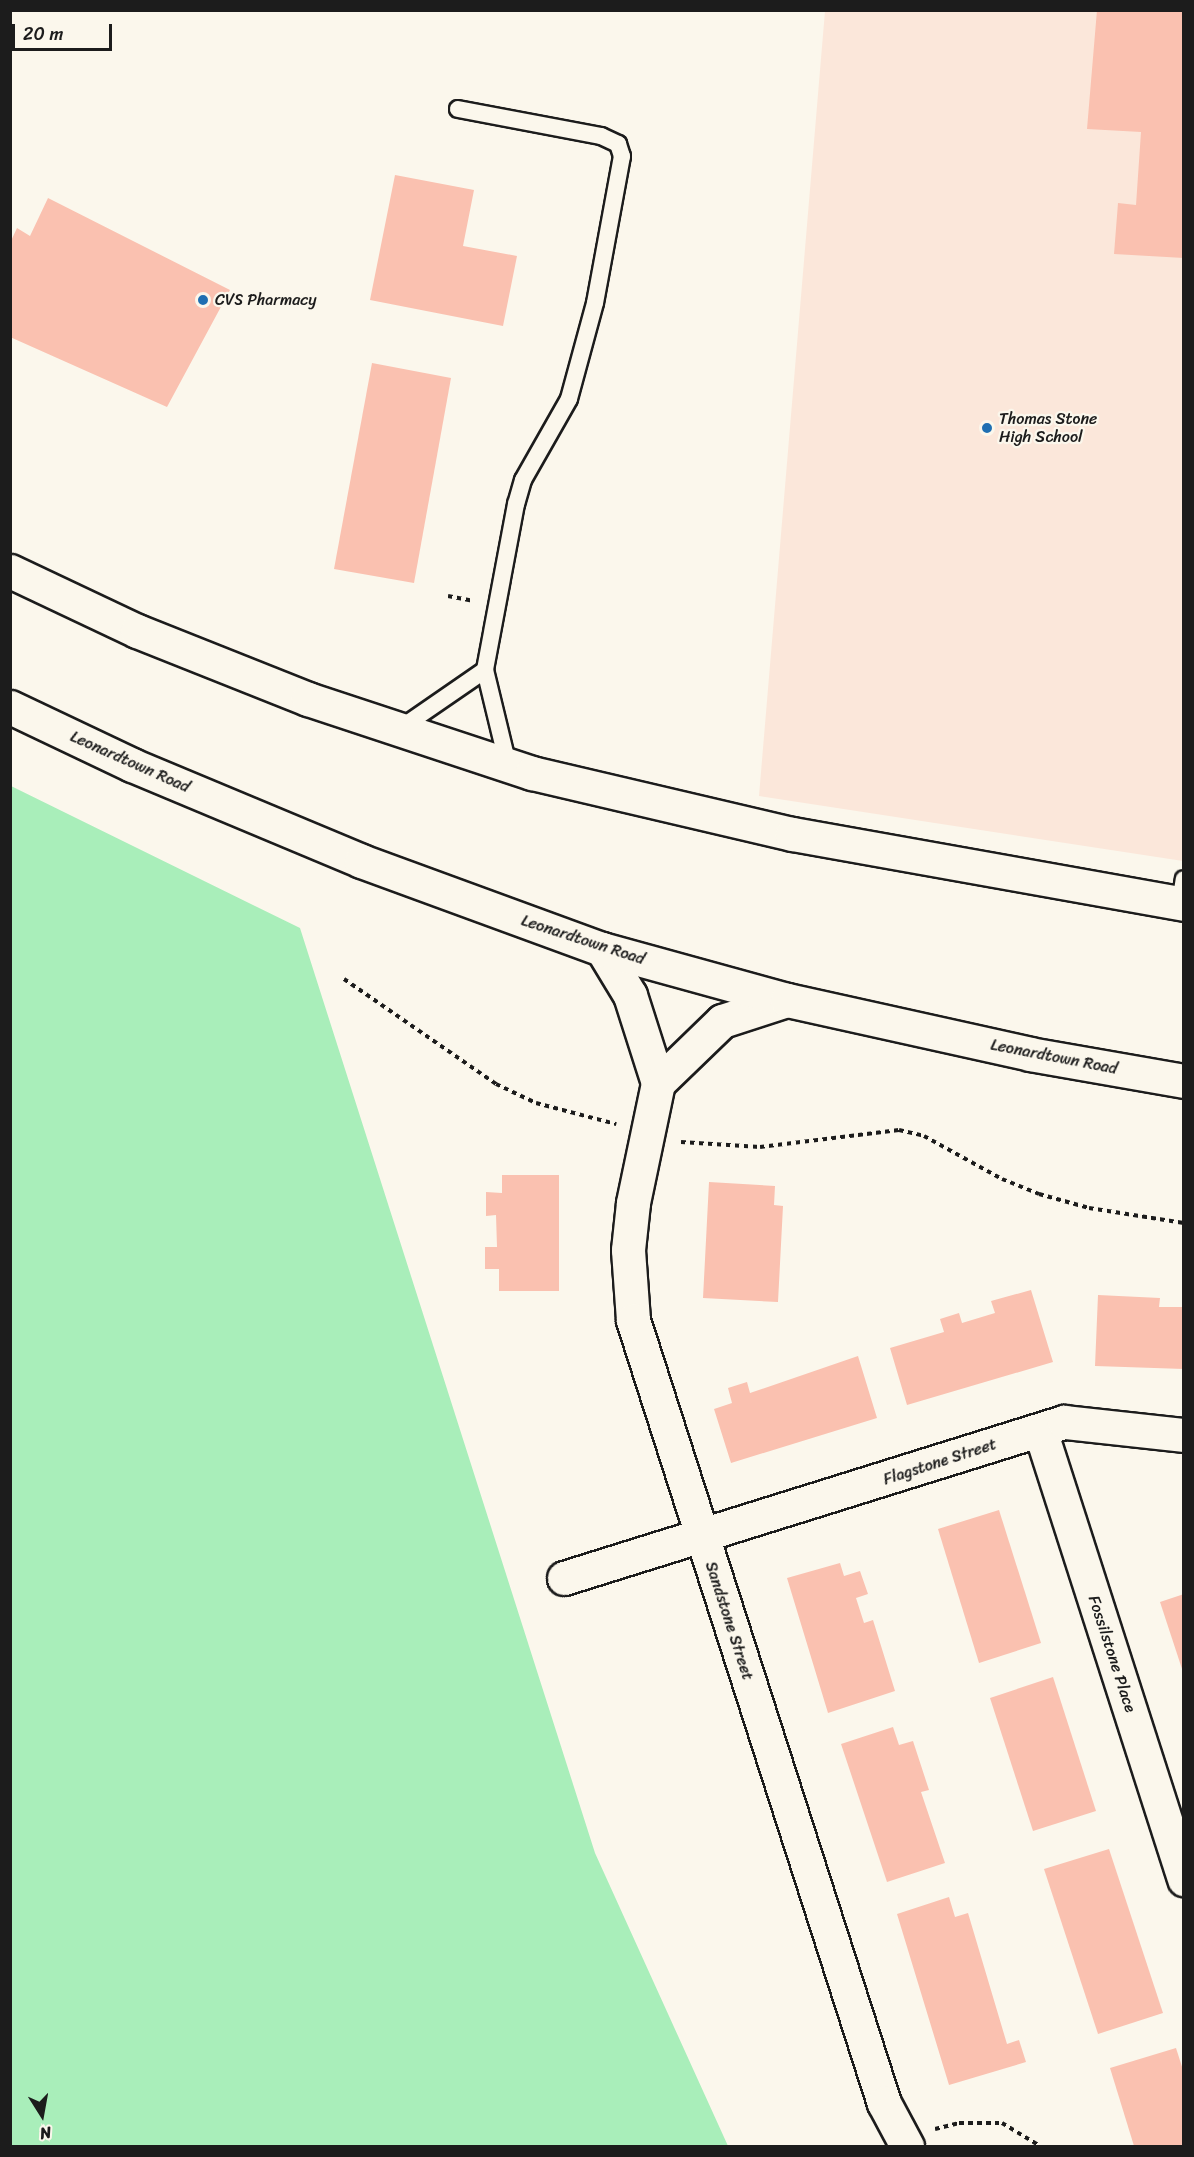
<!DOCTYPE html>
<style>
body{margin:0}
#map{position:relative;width:1194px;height:2157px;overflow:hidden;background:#fbf7ec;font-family:Sriracha,sans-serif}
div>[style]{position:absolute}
.built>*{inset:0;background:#fbe7da}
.green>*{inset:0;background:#a9eeba}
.building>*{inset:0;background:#fac1b0}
.path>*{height:4px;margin-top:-2px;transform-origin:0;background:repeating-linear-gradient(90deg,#1c1c1c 0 4.5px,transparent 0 9px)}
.roads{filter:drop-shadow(2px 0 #1c1c1c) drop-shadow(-2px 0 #1c1c1c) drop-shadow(0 2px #1c1c1c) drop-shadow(0 -2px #1c1c1c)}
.service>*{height:16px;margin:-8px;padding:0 8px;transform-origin:8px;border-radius:8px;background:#fbf7ec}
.minor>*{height:33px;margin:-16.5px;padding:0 16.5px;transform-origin:16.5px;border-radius:16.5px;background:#fbf7ec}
.trunk>*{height:33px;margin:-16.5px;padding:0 16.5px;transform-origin:16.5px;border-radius:16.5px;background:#fbf7ec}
.dots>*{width:16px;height:16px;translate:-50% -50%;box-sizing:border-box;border:3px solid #fbf7ec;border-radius:50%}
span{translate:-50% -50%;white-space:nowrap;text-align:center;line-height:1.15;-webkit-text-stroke:4.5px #fbf7ec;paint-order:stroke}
.poi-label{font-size:16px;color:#1c1c1c}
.left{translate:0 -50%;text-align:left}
.street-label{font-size:16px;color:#1c1c1c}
.frame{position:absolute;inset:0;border:12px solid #1c1c1c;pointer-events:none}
.north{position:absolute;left:12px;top:2085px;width:60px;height:60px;-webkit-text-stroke:4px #fbf7ec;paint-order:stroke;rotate:169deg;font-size:16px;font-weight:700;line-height:24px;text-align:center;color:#1c1c1c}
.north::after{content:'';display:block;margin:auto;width:21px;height:27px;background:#1c1c1c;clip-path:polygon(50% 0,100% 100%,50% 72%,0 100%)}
.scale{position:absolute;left:12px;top:24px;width:100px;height:27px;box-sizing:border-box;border:3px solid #1c1c1c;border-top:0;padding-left:8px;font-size:18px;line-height:21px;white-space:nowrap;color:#1c1c1c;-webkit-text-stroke:4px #fbf7ec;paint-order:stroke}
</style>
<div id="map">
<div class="built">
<i style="clip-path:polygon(825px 11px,1183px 11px,1183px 861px,759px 796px)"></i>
</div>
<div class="green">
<i style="clip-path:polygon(11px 786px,300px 928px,595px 1853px,728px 2146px,11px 2146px)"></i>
</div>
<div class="building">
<i style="clip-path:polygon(1097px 10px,1184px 10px,1184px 258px,1114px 254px,1118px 203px,1136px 205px,1141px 132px,1087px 129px)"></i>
<i style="clip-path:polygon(395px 175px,474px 190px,463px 246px,517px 256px,503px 326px,370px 300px)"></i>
<i style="clip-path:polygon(48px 198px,230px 290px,167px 407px,10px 337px,10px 243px,17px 228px,30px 236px)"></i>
<i style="clip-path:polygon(372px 363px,451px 378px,414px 583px,334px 569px)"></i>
<i style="clip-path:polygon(502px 1175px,559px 1175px,559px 1291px,499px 1291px,499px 1269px,485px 1269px,485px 1247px,497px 1247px,496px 1215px,486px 1216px,486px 1192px,502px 1193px)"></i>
<i style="clip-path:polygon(709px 1182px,775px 1186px,774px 1205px,783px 1206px,778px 1302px,703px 1298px)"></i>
<i style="clip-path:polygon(1031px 1290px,1053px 1362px,907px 1405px,890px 1348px,944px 1332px,940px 1319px,959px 1313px,962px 1323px,995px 1313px,991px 1301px)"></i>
<i style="clip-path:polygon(1098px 1295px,1160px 1298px,1159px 1307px,1184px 1307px,1184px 1369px,1095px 1366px)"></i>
<i style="clip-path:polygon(858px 1356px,877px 1418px,731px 1463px,714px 1409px,732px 1403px,728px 1388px,747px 1382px,750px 1393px)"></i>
<i style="clip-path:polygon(999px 1510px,1041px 1643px,979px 1663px,938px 1529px)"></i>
<i style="clip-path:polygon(840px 1563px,844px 1576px,860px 1571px,868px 1594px,856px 1598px,864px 1623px,873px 1620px,895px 1691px,828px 1713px,787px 1578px)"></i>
<i style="clip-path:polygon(1184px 1594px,1184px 1672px,1183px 1672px,1160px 1602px)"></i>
<i style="clip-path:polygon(1053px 1677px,1096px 1811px,1033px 1831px,990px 1698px)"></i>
<i style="clip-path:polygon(893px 1727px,899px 1745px,913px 1741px,929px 1790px,921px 1792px,945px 1863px,887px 1882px,841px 1744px)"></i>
<i style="clip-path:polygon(1109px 1849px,1163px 2013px,1098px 2034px,1044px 1869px)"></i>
<i style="clip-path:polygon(949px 1897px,955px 1917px,968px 1913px,1007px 2044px,1019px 2040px,1026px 2062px,949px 2085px,897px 1914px)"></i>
<i style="clip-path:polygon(1176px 2048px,1184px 2073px,1184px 2146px,1134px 2146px,1110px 2068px)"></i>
</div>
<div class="path">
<i style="left:448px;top:596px;width:25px;rotate:11deg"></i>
<i style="left:344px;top:979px;width:185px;rotate:34.6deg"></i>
<i style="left:496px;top:1084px;width:44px;rotate:25.4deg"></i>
<i style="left:536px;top:1103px;width:83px;rotate:14.7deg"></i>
<i style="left:681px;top:1142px;width:79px;rotate:3.6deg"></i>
<i style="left:760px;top:1147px;width:140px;rotate:-7deg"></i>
<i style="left:899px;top:1130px;width:26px;rotate:13deg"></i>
<i style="left:924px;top:1136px;width:89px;rotate:28.9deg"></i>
<i style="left:1002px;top:1179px;width:40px;rotate:22deg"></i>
<i style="left:1039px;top:1194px;width:52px;rotate:15.6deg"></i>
<i style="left:1089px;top:1208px;width:96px;rotate:9deg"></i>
<i style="left:935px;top:2129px;width:25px;rotate:-14deg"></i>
<i style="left:959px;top:2123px;width:43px"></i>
<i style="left:1002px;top:2123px;width:44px;rotate:31.2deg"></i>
</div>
<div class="roads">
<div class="service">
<i style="left:458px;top:109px;width:146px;rotate:10.7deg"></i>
<i style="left:601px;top:136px;width:19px;rotate:25deg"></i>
<i style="left:618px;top:144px;width:13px;rotate:72deg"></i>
<i style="left:622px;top:156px;width:149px;rotate:100.4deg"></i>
<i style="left:595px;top:303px;width:99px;rotate:105.2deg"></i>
<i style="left:569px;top:399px;width:93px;rotate:119.6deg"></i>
<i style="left:523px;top:480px;width:25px;rotate:106deg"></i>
<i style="left:516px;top:504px;width:169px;rotate:100.6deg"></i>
<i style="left:398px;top:730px;width:106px;rotate:-34.6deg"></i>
<i style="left:485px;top:670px;width:98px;rotate:76.4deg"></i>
<i style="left:1180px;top:903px;width:24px;rotate:-81deg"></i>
</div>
<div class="minor">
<i style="left:602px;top:949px;width:54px;rotate:58.7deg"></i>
<i style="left:630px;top:995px;width:92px;rotate:72.3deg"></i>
<i style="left:658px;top:1083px;width:89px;rotate:-44.1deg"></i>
<i style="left:722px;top:1021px;width:68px;rotate:-17.9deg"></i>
<i style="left:658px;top:1083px;width:123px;rotate:101.8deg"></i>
<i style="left:633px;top:1203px;width:47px;rotate:96.1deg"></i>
<i style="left:628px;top:1250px;width:70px;rotate:85.9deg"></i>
<i style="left:633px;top:1320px;width:822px;rotate:72.23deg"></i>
<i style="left:884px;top:2103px;width:49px;rotate:61.9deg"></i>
<i style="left:1040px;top:1430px;width:472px;rotate:72.2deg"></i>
<i style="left:564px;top:1578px;width:524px;rotate:-17.33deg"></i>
<i style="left:1064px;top:1422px;width:121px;rotate:6.2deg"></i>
</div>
<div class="trunk">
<i style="left:10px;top:571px;width:140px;rotate:25.3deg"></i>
<i style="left:137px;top:631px;width:184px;rotate:21.7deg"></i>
<i style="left:308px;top:699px;width:236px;rotate:18.3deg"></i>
<i style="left:532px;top:773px;width:267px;rotate:13.2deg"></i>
<i style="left:792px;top:834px;width:398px;rotate:10.1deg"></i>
<i style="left:10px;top:707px;width:135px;rotate:25.4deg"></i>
<i style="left:132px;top:765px;width:248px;rotate:22.7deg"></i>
<i style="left:361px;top:861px;width:257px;rotate:20.1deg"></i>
<i style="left:602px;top:949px;width:192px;rotate:15.4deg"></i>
<i style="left:787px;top:1000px;width:249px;rotate:12.5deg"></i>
<i style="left:1030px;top:1054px;width:156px;rotate:9.9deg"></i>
</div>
</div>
<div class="dots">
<i style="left:203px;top:300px;background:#1f6fb2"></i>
<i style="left:987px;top:428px;background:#1f6fb2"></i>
</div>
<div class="poi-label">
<span class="left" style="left:215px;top:300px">CVS Pharmacy</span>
<span class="left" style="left:999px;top:428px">Thomas Stone<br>High School</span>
</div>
<div class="street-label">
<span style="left:130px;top:762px;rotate:24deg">Leonardtown Road</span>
<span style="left:583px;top:940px;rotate:18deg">Leonardtown Road</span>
<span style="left:1054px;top:1057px;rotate:11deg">Leonardtown Road</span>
<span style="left:940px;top:1462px;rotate:-18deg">Flagstone Street</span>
<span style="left:729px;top:1621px;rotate:72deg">Sandstone Street</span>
<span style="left:1112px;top:1654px;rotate:72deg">Fossilstone Place</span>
</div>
<div class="frame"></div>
<div class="north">N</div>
<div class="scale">20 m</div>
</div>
